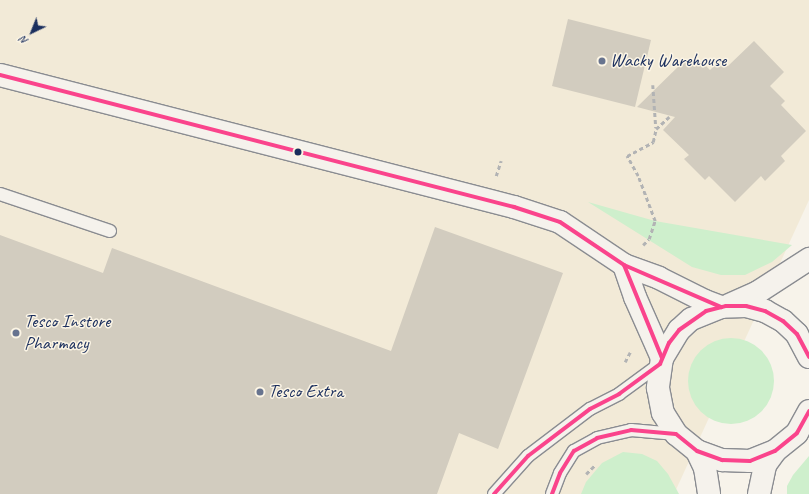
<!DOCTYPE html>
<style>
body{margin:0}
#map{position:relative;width:809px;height:494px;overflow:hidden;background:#f7f3ea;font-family:Caveat,sans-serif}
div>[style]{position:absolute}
.built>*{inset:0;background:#f2ead7}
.green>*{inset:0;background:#ceefcc}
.round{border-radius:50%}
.building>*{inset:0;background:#d2ccbf}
.path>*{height:2.5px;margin-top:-1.25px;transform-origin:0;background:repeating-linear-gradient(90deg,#b2b3b4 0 4px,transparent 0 7px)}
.roads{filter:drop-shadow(1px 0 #8a8c91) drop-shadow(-1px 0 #8a8c91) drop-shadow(0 1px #8a8c91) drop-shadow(0 -1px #8a8c91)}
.lane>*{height:12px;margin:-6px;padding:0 6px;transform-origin:6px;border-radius:6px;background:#f5f2ec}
.street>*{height:22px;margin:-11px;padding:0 11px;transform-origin:11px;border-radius:11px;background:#f5f2ec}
.secondary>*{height:22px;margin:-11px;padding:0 11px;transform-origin:11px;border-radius:11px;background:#f5f2ec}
.bus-1>*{height:4px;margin:-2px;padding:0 2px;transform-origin:2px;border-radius:2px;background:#fa448c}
.dots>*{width:11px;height:11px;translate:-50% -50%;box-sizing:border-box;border:2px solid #fcf5e5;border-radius:50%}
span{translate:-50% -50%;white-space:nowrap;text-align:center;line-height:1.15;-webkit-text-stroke:3px #fcf5e5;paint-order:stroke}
.poi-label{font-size:19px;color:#1b2f5e}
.left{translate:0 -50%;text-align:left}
.north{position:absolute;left:12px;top:12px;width:40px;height:40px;-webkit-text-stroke:3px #fcf5e5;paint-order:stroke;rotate:223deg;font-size:11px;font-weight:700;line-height:16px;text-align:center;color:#1b2f5e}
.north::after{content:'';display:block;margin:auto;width:14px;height:18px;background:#1b2f5e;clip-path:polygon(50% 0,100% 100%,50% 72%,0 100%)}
</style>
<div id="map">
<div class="built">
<i style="clip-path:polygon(0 0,809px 0,809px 200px,674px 494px,0 494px)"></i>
</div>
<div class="green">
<i style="clip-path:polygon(588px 202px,655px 221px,792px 245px,772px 262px,745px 275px,721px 275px,692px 267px)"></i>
<i class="round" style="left:688px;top:338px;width:86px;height:86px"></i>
<i style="clip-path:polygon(623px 452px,642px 454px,657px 461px,668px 474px,679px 494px,581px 494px,586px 482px,602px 463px)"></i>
<i style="clip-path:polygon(809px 456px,809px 494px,787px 494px,787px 486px,793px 475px)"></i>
</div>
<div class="building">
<i style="clip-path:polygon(568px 19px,651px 40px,635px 107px,552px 86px)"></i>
<i style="clip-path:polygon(754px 41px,784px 72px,770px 86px,785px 101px,781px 105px,806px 131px,781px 156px,785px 161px,765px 181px,761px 176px,735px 202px,709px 176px,705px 180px,684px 159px,689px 155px,663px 130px,675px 117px,637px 107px,686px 59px,695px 67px,701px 61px,710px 70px,721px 59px,728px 66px)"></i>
<i style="clip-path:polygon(435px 227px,563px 273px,498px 449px,459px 433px,437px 494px,0 494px,0 235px,103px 273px,112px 248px,391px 351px)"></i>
</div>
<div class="path">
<i style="left:653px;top:85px;width:43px;rotate:86deg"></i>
<i style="left:496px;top:176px;width:16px;rotate:-72deg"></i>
<i style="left:643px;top:245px;width:8px;rotate:-45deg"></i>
<i style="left:649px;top:239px;width:19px;rotate:-72deg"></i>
<i style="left:655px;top:221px;width:48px;rotate:-110.7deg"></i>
<i style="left:638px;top:176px;width:23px;rotate:-119deg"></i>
<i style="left:627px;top:156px;width:30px;rotate:-28deg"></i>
<i style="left:653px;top:142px;width:13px;rotate:-77deg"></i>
<i style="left:656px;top:129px;width:18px;rotate:-43deg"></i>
<i style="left:625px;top:362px;width:11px;rotate:-63deg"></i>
<i style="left:586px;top:474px;width:13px;rotate:-45deg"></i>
</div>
<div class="roads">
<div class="lane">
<i style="left:0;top:194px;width:116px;rotate:18.6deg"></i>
<i style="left:494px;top:494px;width:51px;rotate:-48.2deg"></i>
<i style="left:528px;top:456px;width:78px;rotate:-37.2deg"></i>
<i style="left:590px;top:409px;width:33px;rotate:-27deg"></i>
<i style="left:619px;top:394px;width:51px;rotate:-36.2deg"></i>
<i style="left:552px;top:494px;width:22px;rotate:-69deg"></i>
<i style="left:560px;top:473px;width:26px;rotate:-58deg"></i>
<i style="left:574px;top:451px;width:26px;rotate:-29deg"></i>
<i style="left:597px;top:438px;width:35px;rotate:-13deg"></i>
<i style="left:631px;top:430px;width:45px;rotate:5.1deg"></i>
</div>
<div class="street">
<i style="left:0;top:75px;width:531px;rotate:14.4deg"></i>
<i style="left:514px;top:207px;width:48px;rotate:18.1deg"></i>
<i style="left:560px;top:222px;width:77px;rotate:33.9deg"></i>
<i style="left:624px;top:265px;width:37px;rotate:20deg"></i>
<i style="left:659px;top:278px;width:51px;rotate:26.6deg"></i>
<i style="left:705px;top:301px;width:17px;rotate:21deg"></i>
<i style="left:624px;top:265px;width:34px;rotate:71deg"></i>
<i style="left:635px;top:297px;width:67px;rotate:66.1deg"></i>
</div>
<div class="secondary">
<i style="left:729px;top:305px;width:32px;rotate:-24deg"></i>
<i style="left:758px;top:292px;width:61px;rotate:-32.9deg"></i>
<i style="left:809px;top:357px;width:26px;rotate:-118deg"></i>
<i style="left:797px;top:334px;width:19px;rotate:-137deg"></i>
<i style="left:783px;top:321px;width:21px;rotate:-151deg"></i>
<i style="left:765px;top:311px;width:20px;rotate:-165deg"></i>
<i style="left:746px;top:306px;width:25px;rotate:178deg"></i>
<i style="left:721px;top:307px;width:32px;rotate:158deg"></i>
<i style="left:691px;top:319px;width:16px;rotate:137deg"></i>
<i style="left:679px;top:330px;width:33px;rotate:121deg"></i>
<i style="left:662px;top:358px;width:30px;rotate:98deg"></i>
<i style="left:658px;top:388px;width:25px;rotate:79deg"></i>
<i style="left:663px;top:413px;width:25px;rotate:58deg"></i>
<i style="left:676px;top:434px;width:27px;rotate:39deg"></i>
<i style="left:697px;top:451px;width:27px;rotate:20deg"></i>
<i style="left:722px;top:460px;width:28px;rotate:2deg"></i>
<i style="left:750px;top:461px;width:27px;rotate:-22deg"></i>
<i style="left:775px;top:451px;width:28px;rotate:-39deg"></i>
<i style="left:797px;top:433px;width:25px;rotate:-61deg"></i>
<i style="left:697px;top:451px;width:19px;rotate:65deg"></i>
<i style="left:705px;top:468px;width:26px;rotate:81deg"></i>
<i style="left:759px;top:494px;width:30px;rotate:-78deg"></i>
<i style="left:765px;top:465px;width:17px;rotate:-54deg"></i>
</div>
</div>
<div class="bus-1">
<i style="left:0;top:75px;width:531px;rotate:14.4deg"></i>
<i style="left:514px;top:207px;width:48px;rotate:18.1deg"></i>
<i style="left:560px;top:222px;width:77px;rotate:33.9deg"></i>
<i style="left:624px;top:265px;width:106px;rotate:23.4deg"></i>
<i style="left:624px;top:265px;width:100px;rotate:67.8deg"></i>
<i style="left:494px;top:494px;width:51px;rotate:-48.2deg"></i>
<i style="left:528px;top:456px;width:78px;rotate:-37.2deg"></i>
<i style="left:590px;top:409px;width:33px;rotate:-27deg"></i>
<i style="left:619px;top:394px;width:51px;rotate:-36.2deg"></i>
<i style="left:660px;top:364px;width:23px;rotate:-67deg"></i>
<i style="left:669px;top:343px;width:16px;rotate:-52deg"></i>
<i style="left:679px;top:330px;width:33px;rotate:-35deg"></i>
<i style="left:706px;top:311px;width:21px;rotate:-14deg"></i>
<i style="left:726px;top:306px;width:20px"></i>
<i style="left:746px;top:306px;width:20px;rotate:15deg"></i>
<i style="left:765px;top:311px;width:21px;rotate:29deg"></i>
<i style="left:783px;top:321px;width:19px;rotate:43deg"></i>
<i style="left:797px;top:334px;width:26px;rotate:62deg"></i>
<i style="left:552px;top:494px;width:22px;rotate:-69deg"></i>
<i style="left:560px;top:473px;width:26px;rotate:-58deg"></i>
<i style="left:574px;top:451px;width:26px;rotate:-29deg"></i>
<i style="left:597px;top:438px;width:35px;rotate:-13deg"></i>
<i style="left:631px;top:430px;width:45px;rotate:5.1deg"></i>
<i style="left:676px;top:434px;width:27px;rotate:39deg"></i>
<i style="left:697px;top:451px;width:27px;rotate:20deg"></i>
<i style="left:722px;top:460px;width:28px;rotate:2deg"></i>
<i style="left:750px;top:461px;width:27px;rotate:-22deg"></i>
<i style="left:775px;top:451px;width:28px;rotate:-39deg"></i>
<i style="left:797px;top:433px;width:25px;rotate:-61deg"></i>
</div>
<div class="dots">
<i style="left:602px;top:61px;background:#68748f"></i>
<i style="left:298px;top:152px;background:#1b2f5e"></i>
<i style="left:16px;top:333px;background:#68748f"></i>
<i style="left:260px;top:392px;background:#68748f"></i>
</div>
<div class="poi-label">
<span class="left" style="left:610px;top:61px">Wacky Warehouse</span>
<span class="left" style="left:24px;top:333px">Tesco Instore<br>Pharmacy</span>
<span class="left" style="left:268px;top:392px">Tesco Extra</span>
</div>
<div class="north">N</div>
</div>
